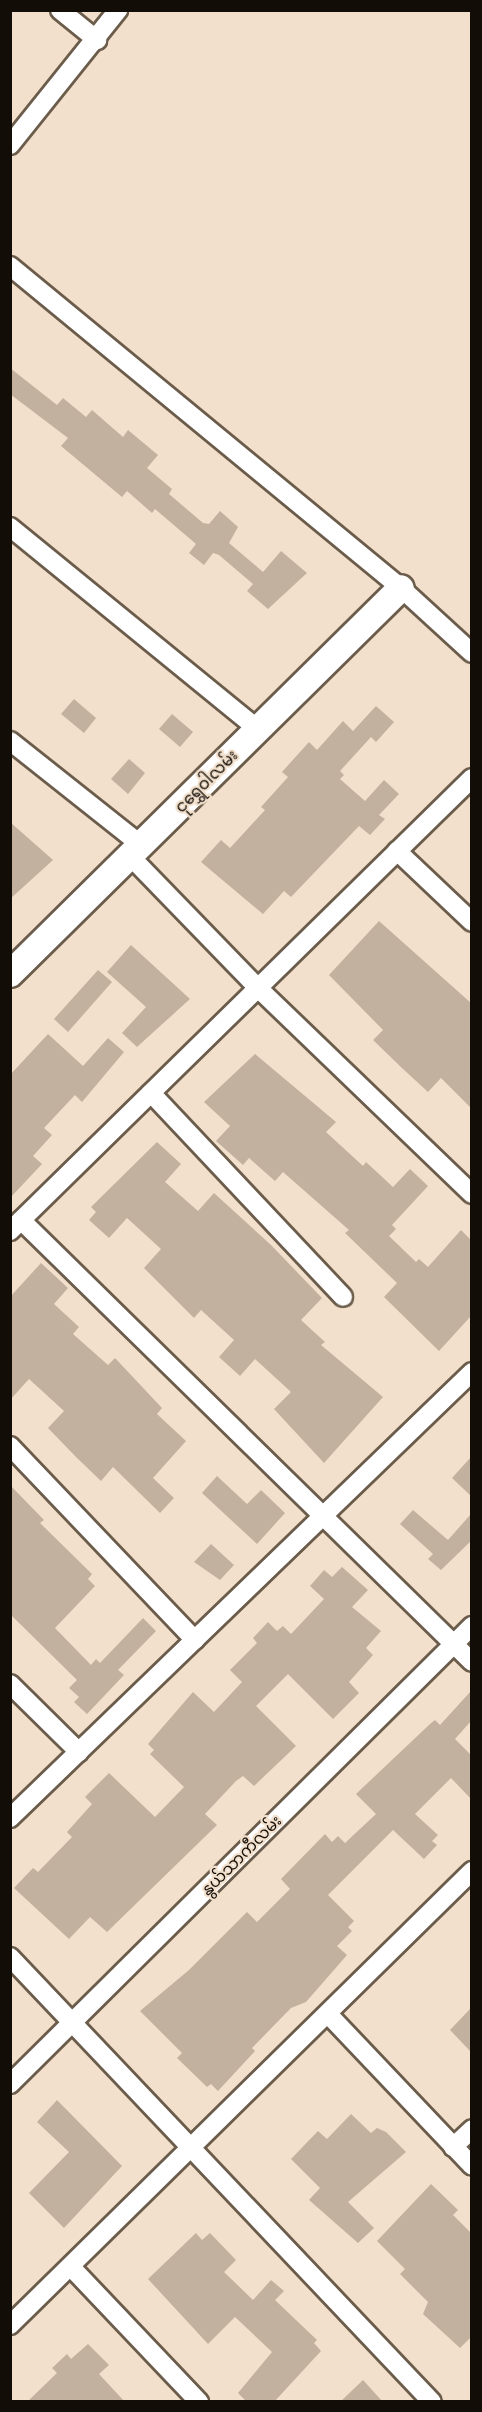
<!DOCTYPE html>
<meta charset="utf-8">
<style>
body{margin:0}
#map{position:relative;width:482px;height:2412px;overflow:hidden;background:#f2e0cc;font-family:Lato,"Noto Sans Myanmar",sans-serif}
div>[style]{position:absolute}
.building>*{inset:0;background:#c2b19e}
.roads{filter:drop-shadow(2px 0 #6b5c4b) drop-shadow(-2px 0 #6b5c4b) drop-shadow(0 2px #6b5c4b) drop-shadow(0 -2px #6b5c4b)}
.street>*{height:18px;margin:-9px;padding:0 9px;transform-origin:9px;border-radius:9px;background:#fff}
.secondary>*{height:26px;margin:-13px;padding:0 13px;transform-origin:13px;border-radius:13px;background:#fff}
span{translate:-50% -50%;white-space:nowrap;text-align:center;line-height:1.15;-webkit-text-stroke:4.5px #f2e0cc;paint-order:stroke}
.street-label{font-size:16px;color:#130d07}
.frame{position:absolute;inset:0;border:12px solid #130d07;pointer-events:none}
</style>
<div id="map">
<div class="building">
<i style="clip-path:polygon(10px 368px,57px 405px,63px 398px,86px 417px,92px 410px,123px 437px,128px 430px,158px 455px,147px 468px,172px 489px,169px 494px,203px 523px,209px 524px,220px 511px,238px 527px,229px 543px,263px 572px,281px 551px,307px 573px,268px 609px,247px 591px,253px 584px,219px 555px,213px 553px,204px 565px,189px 553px,196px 544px,155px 509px,152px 513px,127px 491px,122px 497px,61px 446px,68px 438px,10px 394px)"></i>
<i style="clip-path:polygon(74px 699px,96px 718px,84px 733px,61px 714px)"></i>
<i style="clip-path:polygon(376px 706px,394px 722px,376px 742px,371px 737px,340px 771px,344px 775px,340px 779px,365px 801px,384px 780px,399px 794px,379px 815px,385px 819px,370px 835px,359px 826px,291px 897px,284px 891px,263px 914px,201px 862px,221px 840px,230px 848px,265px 810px,261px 807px,288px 777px,282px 772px,309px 742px,317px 750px,343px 721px,353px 731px)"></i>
<i style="clip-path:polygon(172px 714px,193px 732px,180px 747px,159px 729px)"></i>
<i style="clip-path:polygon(129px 759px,145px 773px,128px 794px,111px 779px)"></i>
<i style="clip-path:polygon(10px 822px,53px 860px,10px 899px)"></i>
<i style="clip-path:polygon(379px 921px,471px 1003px,471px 1108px,441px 1078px,428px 1092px,402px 1068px,373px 1040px,383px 1030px,329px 975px)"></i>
<i style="clip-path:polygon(131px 945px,190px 999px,137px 1047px,122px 1033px,146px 1007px,107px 972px)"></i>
<i style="clip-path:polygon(98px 970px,112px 982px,68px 1032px,54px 1019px)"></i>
<i style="clip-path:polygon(48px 1034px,83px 1066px,108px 1038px,124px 1052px,82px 1102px,75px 1095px,44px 1128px,52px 1135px,33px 1156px,42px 1164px,10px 1198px,10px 1075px)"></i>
<i style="clip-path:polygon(255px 1054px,336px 1122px,326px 1132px,363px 1166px,366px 1162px,393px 1187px,410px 1169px,428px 1186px,392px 1225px,396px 1229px,389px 1236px,416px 1262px,419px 1259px,428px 1267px,461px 1230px,471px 1240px,471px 1316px,439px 1351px,384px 1297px,397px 1283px,345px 1233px,349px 1230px,283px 1172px,275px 1181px,249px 1158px,243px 1165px,216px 1141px,230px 1126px,204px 1102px)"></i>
<i style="clip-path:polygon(157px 1142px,181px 1164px,165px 1182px,198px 1211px,214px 1193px,271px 1245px,322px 1298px,301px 1320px,325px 1342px,321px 1345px,383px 1397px,324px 1463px,274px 1409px,291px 1392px,255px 1359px,240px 1376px,219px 1357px,234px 1340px,201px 1310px,194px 1318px,144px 1268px,161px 1249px,127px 1218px,109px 1238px,89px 1220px,96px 1212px,91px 1207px)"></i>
<i style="clip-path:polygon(41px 1263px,68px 1288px,54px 1304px,79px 1327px,73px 1334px,108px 1365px,115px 1358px,162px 1408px,157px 1414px,186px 1441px,153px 1478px,174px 1498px,160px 1513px,113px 1467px,101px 1481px,76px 1457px,48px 1428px,64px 1411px,29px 1379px,10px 1400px,10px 1297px)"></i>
<i style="clip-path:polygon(471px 1457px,471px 1496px,452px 1478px)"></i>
<i style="clip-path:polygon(217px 1476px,247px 1504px,261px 1490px,285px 1513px,257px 1544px,202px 1493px)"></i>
<i style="clip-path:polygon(10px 1485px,44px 1520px,40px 1523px,92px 1574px,88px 1579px,95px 1586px,55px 1628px,91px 1665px,96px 1659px,100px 1663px,143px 1618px,156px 1631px,118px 1670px,124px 1675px,87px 1714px,74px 1702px,79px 1697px,69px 1688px,77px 1680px,10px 1614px)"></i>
<i style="clip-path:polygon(413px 1510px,448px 1540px,471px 1514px,471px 1541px,441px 1570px,428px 1559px,433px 1554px,400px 1524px)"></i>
<i style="clip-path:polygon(211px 1544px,234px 1565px,220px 1580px,194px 1562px)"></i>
<i style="clip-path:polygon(342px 1567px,368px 1590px,352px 1607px,381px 1631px,366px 1648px,373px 1655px,349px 1682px,359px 1693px,333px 1719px,288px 1674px,256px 1706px,296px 1746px,254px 1786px,243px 1776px,236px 1781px,205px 1814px,217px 1825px,107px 1932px,90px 1917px,69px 1939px,14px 1888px,33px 1868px,38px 1872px,72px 1837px,67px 1832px,92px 1804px,85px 1797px,109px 1773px,155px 1817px,184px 1787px,150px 1754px,154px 1750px,148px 1744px,193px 1692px,214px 1712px,242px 1682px,230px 1670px,257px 1643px,253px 1638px,268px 1622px,277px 1631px,283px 1626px,291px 1634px,324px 1599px,310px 1586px,324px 1570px,332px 1577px)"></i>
<i style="clip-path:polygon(471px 1691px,471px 1721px,455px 1739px,471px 1755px,471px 1799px,451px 1778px,415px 1814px,438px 1835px,432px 1841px,437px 1845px,424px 1859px,393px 1830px,328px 1895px,354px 1921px,348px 1927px,352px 1931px,337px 1946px,347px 1955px,306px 2002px,291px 2008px,252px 2048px,255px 2051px,218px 2091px,211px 2084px,207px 2087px,177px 2058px,182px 2053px,140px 2011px,189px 1970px,247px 1912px,257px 1922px,290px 1889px,281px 1879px,325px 1834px,332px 1842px,338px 1836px,345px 1843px,376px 1814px,356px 1794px,430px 1724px,435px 1720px,440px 1725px)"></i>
<i style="clip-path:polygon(471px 2008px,471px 2052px,450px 2030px)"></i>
<i style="clip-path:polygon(57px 2100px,122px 2166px,64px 2228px,29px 2193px,69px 2152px,37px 2122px)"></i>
<i style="clip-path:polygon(351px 2114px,371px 2133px,377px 2128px,386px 2132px,406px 2152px,348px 2202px,374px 2228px,358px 2243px,309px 2200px,320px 2188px,291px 2159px,318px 2131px,327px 2139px)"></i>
<i style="clip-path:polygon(431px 2184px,458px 2210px,453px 2215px,471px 2233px,471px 2337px,460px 2348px,423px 2314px,428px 2302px,400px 2274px,405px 2269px,377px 2241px)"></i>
<i style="clip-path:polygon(196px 2233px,202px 2240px,210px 2233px,236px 2260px,224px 2272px,253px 2300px,271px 2280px,284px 2291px,275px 2300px,317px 2340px,314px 2343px,321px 2351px,274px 2402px,247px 2402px,238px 2393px,272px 2352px,235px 2317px,208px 2344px,148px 2279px)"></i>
<i style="clip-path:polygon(88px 2344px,109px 2365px,99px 2374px,125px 2402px,27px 2402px,57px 2373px,52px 2368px,67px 2354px,71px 2359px)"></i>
<i style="clip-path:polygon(363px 2380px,383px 2402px,340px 2402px)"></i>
</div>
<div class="roads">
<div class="street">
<i style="left:60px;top:10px;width:48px;rotate:39deg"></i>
<i style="left:10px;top:145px;width:173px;rotate:-51.3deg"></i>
<i style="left:10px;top:266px;width:507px;rotate:39.47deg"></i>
<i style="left:401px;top:588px;width:96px;rotate:42.5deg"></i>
<i style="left:10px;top:527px;width:320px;rotate:39.2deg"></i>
<i style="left:10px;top:741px;width:167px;rotate:38.4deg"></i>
<i style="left:397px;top:851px;width:103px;rotate:43.4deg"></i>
<i style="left:130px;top:856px;width:184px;rotate:45.9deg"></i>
<i style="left:258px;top:988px;width:297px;rotate:43.9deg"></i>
<i style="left:151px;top:1093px;width:280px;rotate:46.7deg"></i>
<i style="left:21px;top:1220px;width:631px;rotate:44.42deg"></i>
<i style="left:10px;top:1231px;width:647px;rotate:-44.44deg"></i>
<i style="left:10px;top:1446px;width:268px;rotate:46.4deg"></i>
<i style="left:10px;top:1684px;width:97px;rotate:44.6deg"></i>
<i style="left:10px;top:1818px;width:642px;rotate:-43.99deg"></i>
<i style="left:10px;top:1957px;width:613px;rotate:46.52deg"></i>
<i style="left:328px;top:2014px;width:209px;rotate:46.5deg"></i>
<i style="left:10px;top:2084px;width:651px;rotate:-44.75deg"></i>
<i style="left:453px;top:2147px;width:26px;rotate:-43deg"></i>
<i style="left:71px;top:2267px;width:186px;rotate:46.5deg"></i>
<i style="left:10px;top:2325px;width:648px;rotate:-44.5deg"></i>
</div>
<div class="secondary">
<i style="left:10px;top:974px;width:549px;rotate:-44.63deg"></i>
</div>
</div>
<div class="street-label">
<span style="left:206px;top:781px;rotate:-45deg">ငုရွှေဝါလမ်း</span>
<span style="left:241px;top:1855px;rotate:-45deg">နွယ်သာကီလမ်း</span>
</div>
<div class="frame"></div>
</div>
